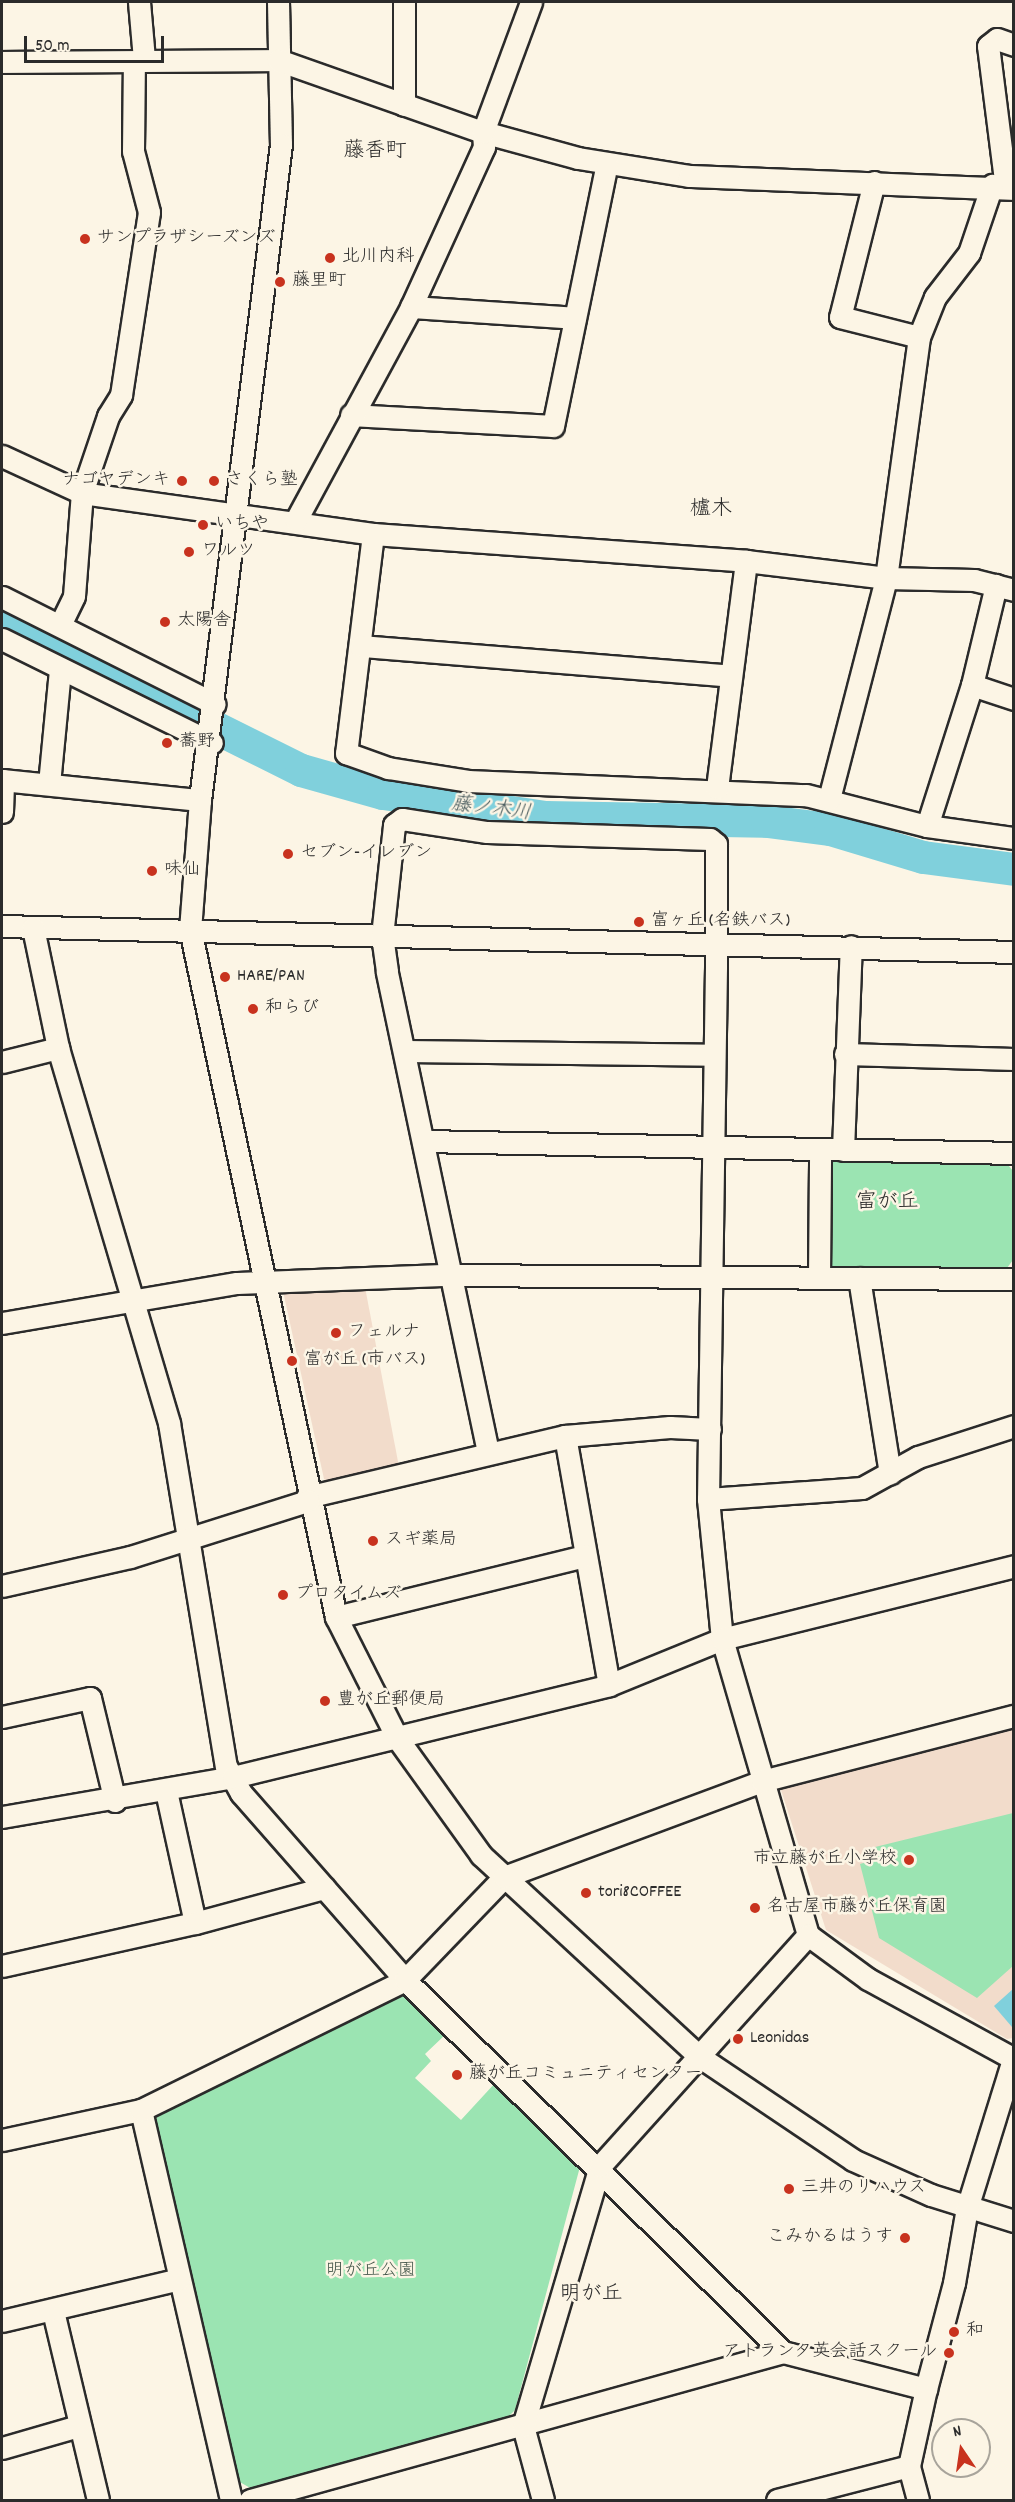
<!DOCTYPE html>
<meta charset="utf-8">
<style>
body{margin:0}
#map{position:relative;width:1015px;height:2502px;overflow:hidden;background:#fcf5e5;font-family:Dekko,"Klee One",sans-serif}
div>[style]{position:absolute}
.built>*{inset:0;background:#f2dccb}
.green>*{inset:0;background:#9be4b2}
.water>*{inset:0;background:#80d0dc}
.river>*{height:33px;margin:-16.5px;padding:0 16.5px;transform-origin:16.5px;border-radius:16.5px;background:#80d0dc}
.roads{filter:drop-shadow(2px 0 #2b2b2b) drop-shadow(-2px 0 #2b2b2b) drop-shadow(0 2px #2b2b2b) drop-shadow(0 -2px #2b2b2b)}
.minor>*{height:21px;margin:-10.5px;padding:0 10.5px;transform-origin:10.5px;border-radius:10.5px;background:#fcf5e5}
.dots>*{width:16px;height:16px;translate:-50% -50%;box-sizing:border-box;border:3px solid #fcf5e5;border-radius:50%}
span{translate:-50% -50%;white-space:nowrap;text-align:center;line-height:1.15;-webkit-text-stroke:5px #fcf5e5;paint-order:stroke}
.poi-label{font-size:18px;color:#2b2b2b}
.left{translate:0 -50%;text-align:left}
.right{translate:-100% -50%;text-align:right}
.park-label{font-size:18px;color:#47594d}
.water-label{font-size:20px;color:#405457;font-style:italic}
.quarter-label{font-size:21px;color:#2b2b2b}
.frame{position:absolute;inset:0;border:3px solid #2b2b2b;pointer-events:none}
.north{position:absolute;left:931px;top:2418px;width:60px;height:60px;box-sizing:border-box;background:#fcf5e5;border:2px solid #a8a49b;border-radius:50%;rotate:347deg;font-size:16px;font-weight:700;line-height:24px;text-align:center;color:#2b2b2b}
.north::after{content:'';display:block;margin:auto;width:21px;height:27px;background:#c8321e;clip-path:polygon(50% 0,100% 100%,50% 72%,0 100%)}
.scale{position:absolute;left:24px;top:36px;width:140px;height:27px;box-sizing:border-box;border:3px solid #2b2b2b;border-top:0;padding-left:8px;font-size:18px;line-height:21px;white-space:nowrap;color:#2b2b2b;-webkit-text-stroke:4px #fcf5e5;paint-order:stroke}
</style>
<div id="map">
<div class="built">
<i style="clip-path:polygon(365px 1287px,399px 1467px,332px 1483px,324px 1479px,283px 1291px)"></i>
<i style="clip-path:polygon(1013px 1723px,1013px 2038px,1007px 2039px,826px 1930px,781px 1790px,784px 1784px)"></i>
</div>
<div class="green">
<i style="clip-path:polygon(834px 1157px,1004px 1160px,1013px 1171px,1013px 1260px,1007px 1268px,835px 1269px,824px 1259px,825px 1165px)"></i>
<i style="clip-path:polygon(1013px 1813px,1013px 1966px,977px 1998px,879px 1938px,860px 1864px,870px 1861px,867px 1849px)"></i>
<i style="clip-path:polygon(399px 1991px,408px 1993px,446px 2034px,425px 2054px,431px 2061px,415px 2078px,461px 2120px,496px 2082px,581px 2163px,515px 2410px,505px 2420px,252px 2489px,238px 2481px,155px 2121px,159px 2111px)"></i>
</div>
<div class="water">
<i style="clip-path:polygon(1013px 1989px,1013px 2025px,1012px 2027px,994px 2006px)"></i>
</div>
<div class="river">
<i style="left:2px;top:621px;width:334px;rotate:26.5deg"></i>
<i style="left:301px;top:770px;width:85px;rotate:15.7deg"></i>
<i style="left:383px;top:793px;width:164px;rotate:8.4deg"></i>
<i style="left:545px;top:817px;width:222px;rotate:1deg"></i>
<i style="left:767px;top:821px;width:64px;rotate:7.2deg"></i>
<i style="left:830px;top:829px;width:97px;rotate:16.8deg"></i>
<i style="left:923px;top:857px;width:92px;rotate:7.5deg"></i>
</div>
<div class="roads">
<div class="minor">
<i style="left:139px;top:2px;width:57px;rotate:85deg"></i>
<i style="left:278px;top:2px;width:142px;rotate:88.8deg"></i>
<i style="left:281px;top:144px;width:661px;rotate:97.04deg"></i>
<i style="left:200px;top:800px;width:129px;rotate:94.4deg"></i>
<i style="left:190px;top:929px;width:703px;rotate:78.02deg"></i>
<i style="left:336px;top:1617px;width:136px;rotate:63.2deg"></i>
<i style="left:397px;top:1738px;width:144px;rotate:54.3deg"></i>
<i style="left:481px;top:1855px;width:298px;rotate:42.7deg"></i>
<i style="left:700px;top:2057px;width:184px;rotate:33.9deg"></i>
<i style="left:853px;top:2160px;width:85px;rotate:24.2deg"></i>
<i style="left:931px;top:2195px;width:87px;rotate:17.4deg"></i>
<i style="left:2px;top:62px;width:276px;rotate:-0.4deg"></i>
<i style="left:278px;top:60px;width:217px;rotate:19.4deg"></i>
<i style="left:483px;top:132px;width:98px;rotate:15.3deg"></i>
<i style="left:578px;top:158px;width:112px;rotate:9.2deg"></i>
<i style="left:689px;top:176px;width:325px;rotate:2.3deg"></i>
<i style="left:404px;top:105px;width:103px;rotate:-90deg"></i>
<i style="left:874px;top:182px;width:139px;rotate:104.1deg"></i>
<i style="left:840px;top:317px;width:81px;rotate:14.2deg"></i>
<i style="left:1006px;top:188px;width:143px;rotate:-97.2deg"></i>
<i style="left:988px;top:46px;width:11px;rotate:-38deg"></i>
<i style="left:997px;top:39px;width:18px;rotate:19deg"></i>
<i style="left:411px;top:307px;width:164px;rotate:3.8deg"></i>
<i style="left:351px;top:415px;width:202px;rotate:3.1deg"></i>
<i style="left:553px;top:426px;width:268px;rotate:-78.4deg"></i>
<i style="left:2px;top:456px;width:88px;rotate:24.8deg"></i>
<i style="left:82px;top:493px;width:294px;rotate:8deg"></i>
<i style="left:373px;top:534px;width:374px;rotate:4.1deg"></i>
<i style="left:746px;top:561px;width:141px;rotate:6.9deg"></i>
<i style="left:886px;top:578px;width:88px;rotate:1.3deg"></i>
<i style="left:974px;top:580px;width:41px;rotate:14deg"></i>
<i style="left:296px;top:520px;width:242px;rotate:-61.6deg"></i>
<i style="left:411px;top:307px;width:176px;rotate:-65.5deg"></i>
<i style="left:484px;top:147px;width:15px;rotate:-94deg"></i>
<i style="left:483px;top:132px;width:139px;rotate:-69.7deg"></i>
<i style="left:373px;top:534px;width:221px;rotate:97deg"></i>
<i style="left:346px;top:753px;width:45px;rotate:19.7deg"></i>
<i style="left:388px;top:768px;width:81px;rotate:9.2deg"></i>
<i style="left:468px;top:781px;width:338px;rotate:2.4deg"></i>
<i style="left:806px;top:795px;width:125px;rotate:14.4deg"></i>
<i style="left:927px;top:826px;width:88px;rotate:7.9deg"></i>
<i style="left:2px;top:597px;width:238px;rotate:26.7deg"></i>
<i style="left:60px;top:625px;width:32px;rotate:-64deg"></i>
<i style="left:74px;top:596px;width:103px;rotate:-85.6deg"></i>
<i style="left:82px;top:493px;width:81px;rotate:-71.3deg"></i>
<i style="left:108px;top:416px;width:25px;rotate:-58deg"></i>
<i style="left:121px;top:395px;width:185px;rotate:-81.3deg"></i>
<i style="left:149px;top:212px;width:63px;rotate:-104.7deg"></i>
<i style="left:133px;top:151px;width:89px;rotate:-89.4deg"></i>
<i style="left:2px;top:639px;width:234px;rotate:26.3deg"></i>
<i style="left:361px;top:646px;width:370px;rotate:4.6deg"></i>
<i style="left:972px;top:685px;width:44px;rotate:18.4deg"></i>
<i style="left:2px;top:780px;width:199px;rotate:5.8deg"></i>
<i style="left:49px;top:784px;width:115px;rotate:-84.5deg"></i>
<i style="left:717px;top:788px;width:229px;rotate:-82.7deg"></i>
<i style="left:829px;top:799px;width:228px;rotate:-75.5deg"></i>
<i style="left:886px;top:578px;width:243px;rotate:-82.2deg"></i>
<i style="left:919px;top:337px;width:43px;rotate:-68.2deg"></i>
<i style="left:935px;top:297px;width:56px;rotate:-52.3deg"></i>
<i style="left:969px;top:253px;width:72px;rotate:-71.3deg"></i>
<i style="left:2px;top:812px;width:32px;rotate:-88deg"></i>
<i style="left:927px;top:826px;width:148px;rotate:-72.3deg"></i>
<i style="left:972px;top:685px;width:103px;rotate:-76.5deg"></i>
<i style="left:2px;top:926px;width:1012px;rotate:1.47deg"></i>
<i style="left:33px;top:928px;width:123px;rotate:78.2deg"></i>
<i style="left:58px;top:1048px;width:391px;rotate:73.5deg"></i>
<i style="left:169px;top:1423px;width:348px;rotate:80.6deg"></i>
<i style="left:226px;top:1766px;width:31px;rotate:61deg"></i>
<i style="left:241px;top:1793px;width:249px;rotate:48.7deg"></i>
<i style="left:405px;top:1980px;width:530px;rotate:44.54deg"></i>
<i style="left:406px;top:1051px;width:307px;rotate:0.7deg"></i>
<i style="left:845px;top:1054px;width:169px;rotate:1.7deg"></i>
<i style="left:2px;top:1062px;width:58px;rotate:-14deg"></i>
<i style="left:423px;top:1141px;width:591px;rotate:1.16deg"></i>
<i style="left:843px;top:1150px;width:204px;rotate:-87.8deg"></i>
<i style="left:819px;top:1278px;width:127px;rotate:-89.5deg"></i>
<i style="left:859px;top:1278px;width:198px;rotate:81deg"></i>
<i style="left:2px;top:1323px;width:238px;rotate:-9.7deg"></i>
<i style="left:237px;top:1283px;width:212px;rotate:-2.2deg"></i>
<i style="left:449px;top:1275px;width:565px;rotate:0.41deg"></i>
<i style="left:565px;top:1436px;width:253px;rotate:80deg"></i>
<i style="left:488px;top:1452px;width:491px;rotate:-101.9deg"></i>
<i style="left:387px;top:971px;width:35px;rotate:-98deg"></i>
<i style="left:382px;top:936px;width:112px;rotate:-83.8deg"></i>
<i style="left:394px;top:825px;width:10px;rotate:-37deg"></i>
<i style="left:402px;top:819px;width:86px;rotate:8.7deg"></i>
<i style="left:487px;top:832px;width:223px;rotate:1.8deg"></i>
<i style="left:710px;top:839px;width:8px;rotate:40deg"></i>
<i style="left:716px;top:844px;width:123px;rotate:90deg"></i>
<i style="left:716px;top:967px;width:532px;rotate:90.86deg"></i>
<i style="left:708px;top:1499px;width:141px;rotate:84.3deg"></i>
<i style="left:722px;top:1639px;width:308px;rotate:73.8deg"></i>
<i style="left:808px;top:1935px;width:74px;rotate:36.3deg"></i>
<i style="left:868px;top:1979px;width:164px;rotate:28.7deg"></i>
<i style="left:307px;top:1497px;width:265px;rotate:-13.3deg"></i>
<i style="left:565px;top:1436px;width:105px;rotate:-4.9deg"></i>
<i style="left:670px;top:1427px;width:40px;rotate:2.9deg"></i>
<i style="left:708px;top:1499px;width:154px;rotate:-4.1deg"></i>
<i style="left:862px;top:1488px;width:64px;rotate:-29deg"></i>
<i style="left:918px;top:1457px;width:101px;rotate:-17.9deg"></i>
<i style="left:2px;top:1586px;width:131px;rotate:-12.8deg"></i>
<i style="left:130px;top:1557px;width:187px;rotate:-17.5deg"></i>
<i style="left:336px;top:1617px;width:256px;rotate:-13.8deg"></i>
<i style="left:2px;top:1717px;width:90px;rotate:-12.2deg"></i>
<i style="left:90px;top:1698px;width:106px;rotate:76.4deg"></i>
<i style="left:166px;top:1791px;width:135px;rotate:77.6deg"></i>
<i style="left:2px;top:1817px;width:234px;rotate:-9.8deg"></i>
<i style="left:233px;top:1777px;width:387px;rotate:-13.7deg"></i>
<i style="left:609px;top:1685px;width:122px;rotate:-22.2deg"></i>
<i style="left:722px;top:1639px;width:301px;rotate:-14deg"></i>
<i style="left:2px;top:1966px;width:198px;rotate:-12.6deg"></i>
<i style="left:195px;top:1923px;width:134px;rotate:-15.2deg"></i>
<i style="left:141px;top:2110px;width:400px;rotate:77deg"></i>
<i style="left:2px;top:2140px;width:142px;rotate:-12.2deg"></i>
<i style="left:141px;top:2110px;width:294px;rotate:-26.2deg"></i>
<i style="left:405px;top:1980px;width:143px;rotate:-46.1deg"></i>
<i style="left:504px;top:1877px;width:275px;rotate:-20.4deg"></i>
<i style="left:762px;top:1781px;width:260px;rotate:-14.5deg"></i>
<i style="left:53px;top:2311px;width:194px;rotate:76.6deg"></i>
<i style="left:2px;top:2321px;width:182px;rotate:-13.3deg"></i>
<i style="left:2px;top:2448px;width:79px;rotate:-16.1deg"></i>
<i style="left:250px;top:2500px;width:553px;rotate:-15.52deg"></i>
<i style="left:783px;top:2352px;width:148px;rotate:14.5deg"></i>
<i style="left:543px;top:2500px;width:77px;rotate:-105.1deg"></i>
<i style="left:523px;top:2426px;width:271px;rotate:-73.5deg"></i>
<i style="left:600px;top:2166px;width:311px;rotate:-48deg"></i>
<i style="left:777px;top:2500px;width:136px;rotate:-14.4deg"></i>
<i style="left:918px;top:2500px;width:35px;rotate:-105deg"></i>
<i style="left:909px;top:2466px;width:79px;rotate:-77.6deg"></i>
<i style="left:926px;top:2389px;width:110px;rotate:-75.2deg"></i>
<i style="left:954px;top:2283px;width:76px;rotate:-80.2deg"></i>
<i style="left:967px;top:2208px;width:159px;rotate:-72.8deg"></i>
</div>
</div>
<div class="dots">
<i style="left:85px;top:239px;background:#c8321e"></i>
<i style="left:330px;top:258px;background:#c8321e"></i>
<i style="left:280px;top:282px;background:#c8321e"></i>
<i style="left:182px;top:481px;background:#c8321e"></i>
<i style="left:214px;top:481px;background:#c8321e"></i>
<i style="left:203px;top:525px;background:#c8321e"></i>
<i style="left:189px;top:552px;background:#c8321e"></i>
<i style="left:165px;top:622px;background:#c8321e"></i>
<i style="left:167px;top:743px;background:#c8321e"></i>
<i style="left:288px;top:854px;background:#c8321e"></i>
<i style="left:152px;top:871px;background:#c8321e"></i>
<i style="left:639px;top:922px;background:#c8321e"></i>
<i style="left:225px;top:977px;background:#c8321e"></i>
<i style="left:253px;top:1009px;background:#c8321e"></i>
<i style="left:336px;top:1333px;background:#c8321e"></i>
<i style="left:292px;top:1361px;background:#c8321e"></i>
<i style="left:373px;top:1541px;background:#c8321e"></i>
<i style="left:283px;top:1595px;background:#c8321e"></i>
<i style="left:325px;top:1701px;background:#c8321e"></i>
<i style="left:909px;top:1860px;background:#c8321e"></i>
<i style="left:586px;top:1893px;background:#c8321e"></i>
<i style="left:755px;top:1908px;background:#c8321e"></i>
<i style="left:738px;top:2039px;background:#c8321e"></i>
<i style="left:457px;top:2075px;background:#c8321e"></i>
<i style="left:789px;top:2189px;background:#c8321e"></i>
<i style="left:905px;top:2238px;background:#c8321e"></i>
<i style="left:954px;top:2332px;background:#c8321e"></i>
<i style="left:949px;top:2353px;background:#c8321e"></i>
</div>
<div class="poi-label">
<span class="left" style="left:97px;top:239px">サンプラザシーズンズ</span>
<span class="left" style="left:342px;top:258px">北川内科</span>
<span class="left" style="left:292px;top:282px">藤里町</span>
<span class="right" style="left:170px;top:481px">ナゴヤデンキ</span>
<span class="left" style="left:226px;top:481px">さくら塾</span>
<span class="left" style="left:215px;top:525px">いちや</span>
<span class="left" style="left:201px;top:552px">ワルツ</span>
<span class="left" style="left:177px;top:622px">太陽舎</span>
<span class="left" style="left:179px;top:743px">蕎野</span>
<span class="left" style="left:300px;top:854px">セブン-イレブン</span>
<span class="left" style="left:164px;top:871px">味仙</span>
<span class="left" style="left:651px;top:922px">富ヶ丘 (名鉄バス)</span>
<span class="left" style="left:237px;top:977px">HARE/PAN</span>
<span class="left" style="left:265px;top:1009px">和らび</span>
<span class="left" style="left:348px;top:1333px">フェルナ</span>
<span class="left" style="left:304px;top:1361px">富が丘 (市バス)</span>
<span class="left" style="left:385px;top:1541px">スギ薬局</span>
<span class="left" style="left:295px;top:1595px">プロタイムズ</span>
<span class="left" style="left:337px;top:1701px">豊が丘郵便局</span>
<span class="right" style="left:897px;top:1860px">市立藤が丘小学校</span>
<span class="left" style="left:598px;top:1893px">tori8COFFEE</span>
<span class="left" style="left:767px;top:1908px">名古屋市藤が丘保育園</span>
<span class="left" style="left:750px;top:2039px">Leonidas</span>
<span class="left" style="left:469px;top:2075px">藤が丘コミュニティセンター</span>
<span class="left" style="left:801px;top:2189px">三井のリハウス</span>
<span class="right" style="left:893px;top:2238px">こみかるはうす</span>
<span class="left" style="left:966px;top:2332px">和</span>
<span class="right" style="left:937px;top:2353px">アトランタ英会話スクール</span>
</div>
<div class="park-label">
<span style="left:371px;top:2272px">明が丘公園</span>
</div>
<div class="water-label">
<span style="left:491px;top:810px;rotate:7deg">藤ノ木川</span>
</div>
<div class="quarter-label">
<span style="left:375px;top:152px">藤香町</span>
<span style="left:711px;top:510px">櫨木</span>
<span style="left:887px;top:1203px">富が丘</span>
<span style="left:591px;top:2295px">明が丘</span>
</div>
<div class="frame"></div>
<div class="north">N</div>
<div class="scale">50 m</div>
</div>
